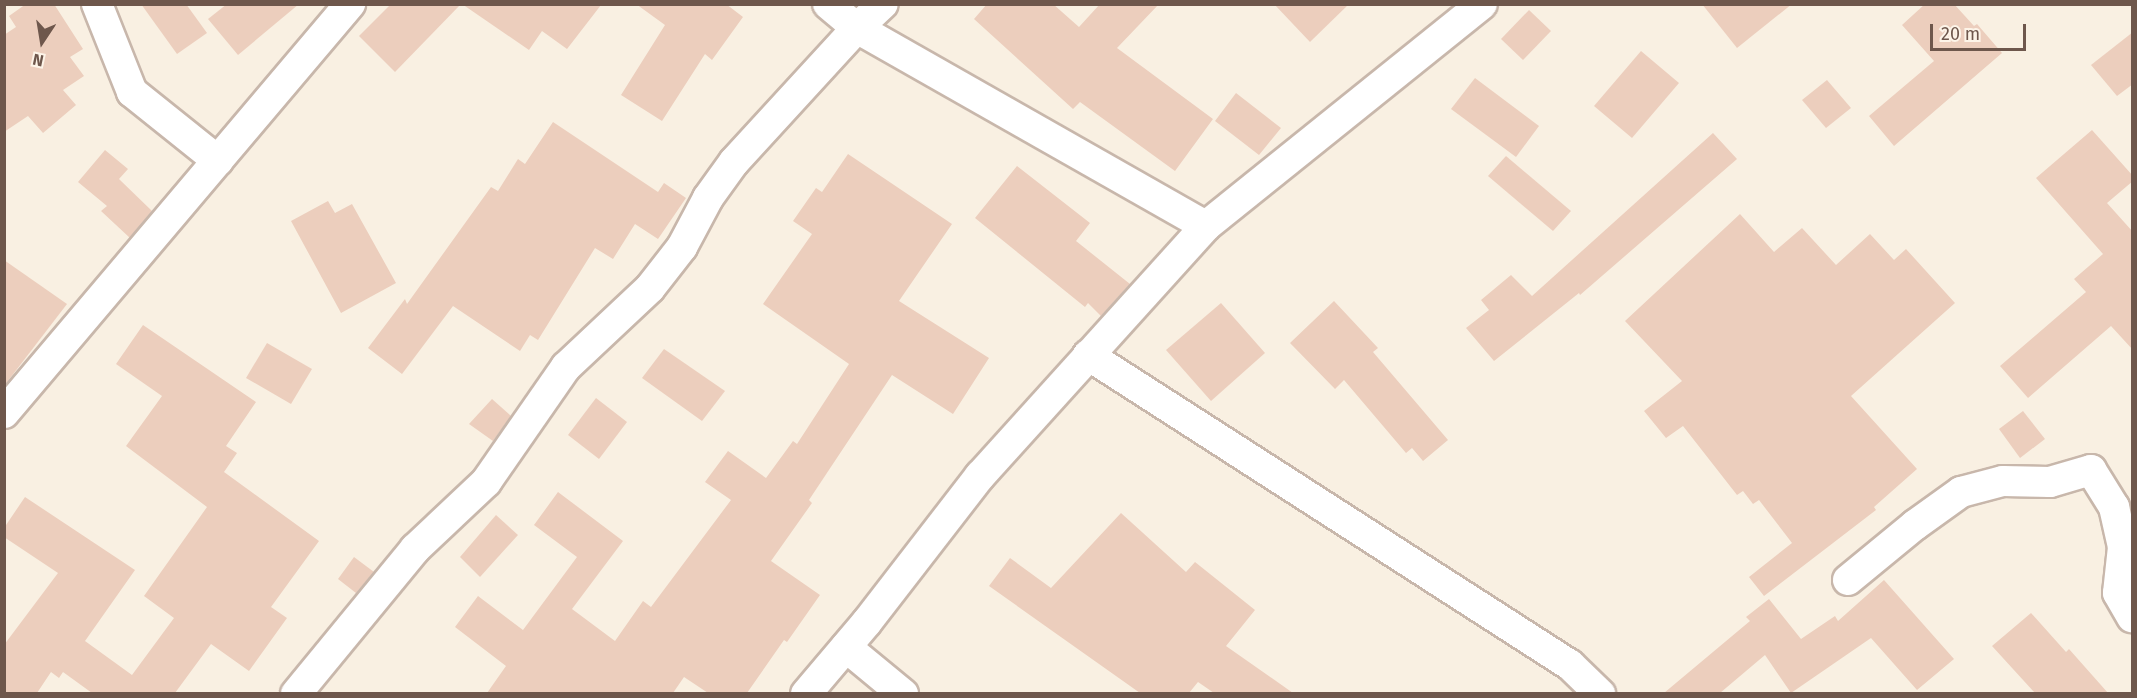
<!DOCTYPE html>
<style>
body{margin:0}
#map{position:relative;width:2137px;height:698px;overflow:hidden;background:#f9f0e2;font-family:"Fira Sans",sans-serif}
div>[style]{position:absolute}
.building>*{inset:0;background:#eccebd}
.roads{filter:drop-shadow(2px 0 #c8b7ab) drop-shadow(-2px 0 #c8b7ab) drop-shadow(0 2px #c8b7ab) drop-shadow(0 -2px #c8b7ab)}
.street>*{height:30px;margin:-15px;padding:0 15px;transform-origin:15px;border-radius:15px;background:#fff}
span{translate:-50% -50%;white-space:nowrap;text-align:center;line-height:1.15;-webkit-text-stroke:6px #fdf4e8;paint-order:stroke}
.frame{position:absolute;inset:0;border:6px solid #6e574c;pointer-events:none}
.north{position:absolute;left:12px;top:12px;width:60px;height:60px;-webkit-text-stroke:4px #fdf4e8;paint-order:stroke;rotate:192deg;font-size:16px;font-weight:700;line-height:24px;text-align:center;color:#6e574c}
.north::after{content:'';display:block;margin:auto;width:21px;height:27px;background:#6e574c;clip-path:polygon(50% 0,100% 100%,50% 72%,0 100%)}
.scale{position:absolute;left:1930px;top:24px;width:96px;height:27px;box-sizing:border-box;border:3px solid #6e574c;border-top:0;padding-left:8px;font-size:18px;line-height:21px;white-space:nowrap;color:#6e574c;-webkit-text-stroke:4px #fdf4e8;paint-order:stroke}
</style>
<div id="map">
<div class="building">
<i style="clip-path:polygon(26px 4px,54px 4px,83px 49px,70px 57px,84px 76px,63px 90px,76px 105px,43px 133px,28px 116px,4px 132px,4px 35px,16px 27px,9px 16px)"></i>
<i style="clip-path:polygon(141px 4px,186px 4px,207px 33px,177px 54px)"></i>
<i style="clip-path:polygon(227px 4px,299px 4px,238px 55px,208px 19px)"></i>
<i style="clip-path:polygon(391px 4px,461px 4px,395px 72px,359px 36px)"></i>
<i style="clip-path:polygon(462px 4px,560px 4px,601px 5px,567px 49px,542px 31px,529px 50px)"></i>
<i style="clip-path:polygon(636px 4px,726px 4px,743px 17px,712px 60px,705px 54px,662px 121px,621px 95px,665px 25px)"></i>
<i style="clip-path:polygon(987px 4px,1053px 4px,1079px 27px,1100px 4px,1159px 4px,1117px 48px,1213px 119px,1175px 171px,1080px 102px,1073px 109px,974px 19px)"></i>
<i style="clip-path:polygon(1274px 4px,1349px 4px,1310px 42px)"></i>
<i style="clip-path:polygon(1702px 4px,1792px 4px,1737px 48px)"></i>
<i style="clip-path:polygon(1925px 4px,1954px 4px,1974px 26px,1977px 24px,2002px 53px,1894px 146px,1869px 116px,1934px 61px,1902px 25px)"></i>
<i style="clip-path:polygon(1529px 10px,1551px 31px,1523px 60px,1501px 39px)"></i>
<i style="clip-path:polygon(2133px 32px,2133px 84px,2117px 96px,2091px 65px)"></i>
<i style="clip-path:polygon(1641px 51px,1679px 83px,1632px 138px,1594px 106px)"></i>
<i style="clip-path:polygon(1475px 78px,1539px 126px,1516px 157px,1451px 109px)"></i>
<i style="clip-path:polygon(1827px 80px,1851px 108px,1826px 128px,1802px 100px)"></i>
<i style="clip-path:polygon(1236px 93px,1281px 128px,1259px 155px,1215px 121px)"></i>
<i style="clip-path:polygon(553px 122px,658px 192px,664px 183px,686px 198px,658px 239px,635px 224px,613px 259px,595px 248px,538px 340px,530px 335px,520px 351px,453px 306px,402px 374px,368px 348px,405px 299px,407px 304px,491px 187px,498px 191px,518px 159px,525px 164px)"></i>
<i style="clip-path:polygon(2092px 130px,2133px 176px,2133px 181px,2107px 203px,2133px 232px,2133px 350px,2111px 326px,2028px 398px,2000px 366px,2086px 292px,2074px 279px,2103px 254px,2036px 178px)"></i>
<i style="clip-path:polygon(1713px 133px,1737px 159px,1580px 295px,1579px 293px,1494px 361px,1466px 328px,1489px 310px,1481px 300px,1511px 275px,1532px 296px)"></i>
<i style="clip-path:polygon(105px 150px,128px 169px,119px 179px,152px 211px,130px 238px,101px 211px,107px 206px,78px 182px)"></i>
<i style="clip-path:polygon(848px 154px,952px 224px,899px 301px,989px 358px,953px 414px,892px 375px,809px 500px,812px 503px,771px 561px,820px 595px,787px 642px,784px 640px,747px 693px,708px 693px,684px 677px,673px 693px,487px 693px,506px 666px,455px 627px,478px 596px,523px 630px,577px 557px,534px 525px,558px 492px,623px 541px,572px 609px,615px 641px,643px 601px,651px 607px,731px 500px,705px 482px,728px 451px,766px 478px,793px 441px,797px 444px,849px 364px,763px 304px,812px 234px,793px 221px,816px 188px,822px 192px)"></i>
<i style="clip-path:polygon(1506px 156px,1571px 211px,1553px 231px,1488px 176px)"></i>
<i style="clip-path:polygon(1017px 166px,1090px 223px,1076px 241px,1130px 284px,1101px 316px,1088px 303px,1085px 307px,975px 218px)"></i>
<i style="clip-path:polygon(328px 201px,335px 213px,352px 204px,396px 283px,341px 313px,291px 221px)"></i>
<i style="clip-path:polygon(1740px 214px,1774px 252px,1802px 228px,1836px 265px,1870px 234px,1894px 260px,1906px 249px,1955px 303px,1851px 396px,1917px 469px,1874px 507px,1876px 510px,1764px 596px,1749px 577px,1792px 543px,1759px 500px,1753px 504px,1743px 491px,1737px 495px,1683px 426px,1666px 438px,1644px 411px,1682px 381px,1625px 321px)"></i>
<i style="clip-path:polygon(4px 260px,67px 304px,4px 386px)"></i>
<i style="clip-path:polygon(1334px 301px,1378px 348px,1373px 352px,1448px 440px,1423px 461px,1412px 448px,1406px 453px,1344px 380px,1335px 389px,1290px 343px)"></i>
<i style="clip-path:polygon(1221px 303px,1265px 353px,1211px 401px,1166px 350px)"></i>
<i style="clip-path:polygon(143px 325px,256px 402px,226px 446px,237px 453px,224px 472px,319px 541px,271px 607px,287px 618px,249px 671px,211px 644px,175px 693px,92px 693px,63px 672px,59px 678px,51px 672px,37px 693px,4px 693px,4px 645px,58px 573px,4px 537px,4px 528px,25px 497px,135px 570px,85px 641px,132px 675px,174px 618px,144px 596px,207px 507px,126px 446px,162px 396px,116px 364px)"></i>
<i style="clip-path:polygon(267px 343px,312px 369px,291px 404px,246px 378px)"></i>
<i style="clip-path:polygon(664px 349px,725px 391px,702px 421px,642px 378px)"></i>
<i style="clip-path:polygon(596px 398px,627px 422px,599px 459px,568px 435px)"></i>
<i style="clip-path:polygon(492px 399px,511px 416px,493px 441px,469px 424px)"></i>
<i style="clip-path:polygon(2023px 411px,2045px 439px,2020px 458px,1999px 429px)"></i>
<i style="clip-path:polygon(1121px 513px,1186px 572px,1195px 562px,1255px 610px,1226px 646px,1293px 693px,1214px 693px,1198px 682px,1189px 693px,1140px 693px,989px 586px,1010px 558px,1051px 588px)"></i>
<i style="clip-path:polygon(496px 515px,518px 535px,480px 577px,460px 557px)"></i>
<i style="clip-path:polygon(354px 557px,374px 572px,356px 593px,338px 579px)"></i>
<i style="clip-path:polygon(1884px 580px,1954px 659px,1917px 690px,1871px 638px,1791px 693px,1765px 655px,1720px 693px,1664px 693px,1750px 621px,1746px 617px,1769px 599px,1801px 639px,1835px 616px,1838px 621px)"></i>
<i style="clip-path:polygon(2031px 613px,2066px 652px,2069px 649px,2108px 693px,2035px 693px,1992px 646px)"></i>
</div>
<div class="roads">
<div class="street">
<i style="left:97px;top:4px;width:95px;rotate:68.3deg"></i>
<i style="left:132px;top:92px;width:110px;rotate:38.7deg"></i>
<i style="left:828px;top:4px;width:38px;rotate:40deg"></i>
<i style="left:857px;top:28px;width:401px;rotate:29.6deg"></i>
<i style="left:1088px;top:355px;width:573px;rotate:32.75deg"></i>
<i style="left:1570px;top:665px;width:42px;rotate:44deg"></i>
<i style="left:4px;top:413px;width:536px;rotate:-49.77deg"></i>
<i style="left:1848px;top:580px;width:87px;rotate:-39.4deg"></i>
<i style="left:1915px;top:525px;width:57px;rotate:-35.7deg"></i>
<i style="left:1961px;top:492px;width:43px;rotate:-14.7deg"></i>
<i style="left:2003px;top:481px;width:47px;rotate:1.2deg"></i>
<i style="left:2050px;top:482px;width:43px;rotate:-16.3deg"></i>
<i style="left:2091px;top:470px;width:44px;rotate:58.1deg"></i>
<i style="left:2114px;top:507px;width:41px;rotate:77.3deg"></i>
<i style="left:2123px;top:547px;width:46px;rotate:96.2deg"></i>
<i style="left:2118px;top:593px;width:28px;rotate:60deg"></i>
<i style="left:846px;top:647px;width:74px;rotate:39.5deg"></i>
<i style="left:296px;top:694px;width:188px;rotate:-50.6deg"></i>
<i style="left:415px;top:549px;width:98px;rotate:-43.3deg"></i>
<i style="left:486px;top:482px;width:140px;rotate:-55.2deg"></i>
<i style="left:566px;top:367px;width:115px;rotate:-43.2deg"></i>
<i style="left:650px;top:288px;width:52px;rotate:-52deg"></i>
<i style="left:682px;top:247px;width:55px;rotate:-62deg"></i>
<i style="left:708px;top:198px;width:44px;rotate:-54.2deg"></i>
<i style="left:734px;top:162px;width:182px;rotate:-47.5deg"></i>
<i style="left:857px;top:28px;width:35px;rotate:-43deg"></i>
<i style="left:806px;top:694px;width:94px;rotate:-49.7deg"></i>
<i style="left:867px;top:622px;width:185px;rotate:-52.3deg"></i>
<i style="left:980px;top:476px;width:337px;rotate:-47.9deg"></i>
<i style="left:1206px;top:226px;width:354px;rotate:-38.8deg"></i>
</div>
</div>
<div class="frame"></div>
<div class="north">N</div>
<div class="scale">20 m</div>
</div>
